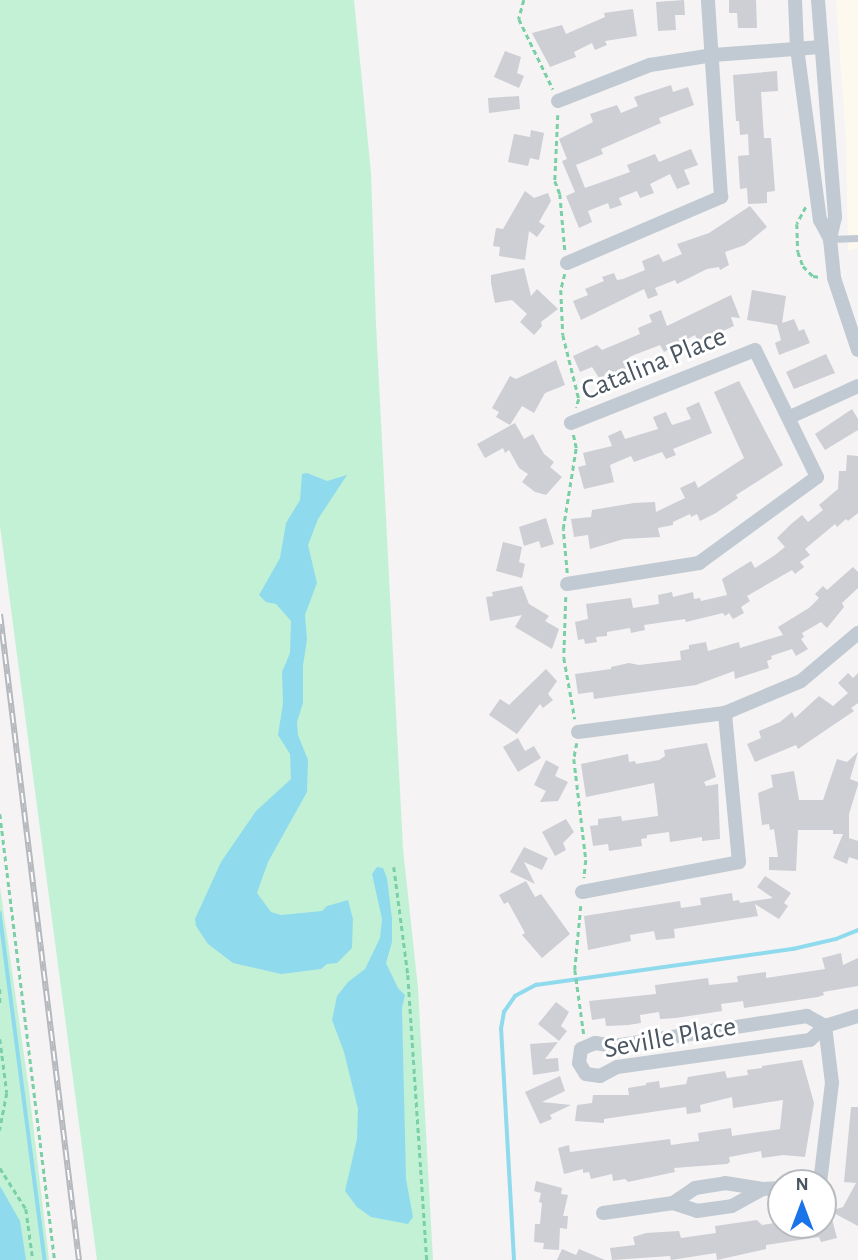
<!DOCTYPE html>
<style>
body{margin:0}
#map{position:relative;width:858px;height:1260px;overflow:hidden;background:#f5f3f3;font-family:"Alegreya Sans",sans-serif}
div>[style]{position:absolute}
.commercial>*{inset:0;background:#fdf9ef}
.green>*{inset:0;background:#c3f1d5}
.water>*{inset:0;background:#90daee}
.stream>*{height:3.5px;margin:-1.75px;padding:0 1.75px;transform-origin:1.75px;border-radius:1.75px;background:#90daee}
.building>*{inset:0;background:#cdcfd5}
.path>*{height:2.5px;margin-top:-1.25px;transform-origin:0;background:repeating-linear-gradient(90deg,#7ad0a6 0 5px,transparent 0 8.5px)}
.service>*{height:7px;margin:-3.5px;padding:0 3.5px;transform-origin:3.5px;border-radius:3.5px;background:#c1cad2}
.minor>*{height:14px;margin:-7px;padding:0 7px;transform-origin:7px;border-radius:7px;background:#c1cad2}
.rail>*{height:6px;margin-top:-3px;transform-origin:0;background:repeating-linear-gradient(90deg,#fff 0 10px,#b5b8bd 0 20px);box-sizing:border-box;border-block:2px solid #b5b8bd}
span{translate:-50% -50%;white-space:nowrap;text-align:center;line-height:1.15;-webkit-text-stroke:6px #fff;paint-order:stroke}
.street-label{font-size:28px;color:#4a5661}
.north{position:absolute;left:767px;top:1169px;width:70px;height:70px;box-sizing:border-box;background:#fff;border:2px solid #b7bbc0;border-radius:50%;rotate:0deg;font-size:19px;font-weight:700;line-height:28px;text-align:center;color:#4a5661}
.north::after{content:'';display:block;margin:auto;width:24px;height:32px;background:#1a73e8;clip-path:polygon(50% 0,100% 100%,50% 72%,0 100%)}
</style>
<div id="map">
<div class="commercial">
<i style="clip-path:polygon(836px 0,858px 0,858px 248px,848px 250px,846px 141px)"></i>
</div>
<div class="green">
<i style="clip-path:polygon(0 0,354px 0,371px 173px,376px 324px,403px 849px,418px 988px,433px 1260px,97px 1260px,0 526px)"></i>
<i style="clip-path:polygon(0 887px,29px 1090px,49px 1260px,0 1260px)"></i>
</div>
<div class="water">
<i style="clip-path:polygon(307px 473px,327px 481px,347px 475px,318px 519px,308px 545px,317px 583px,305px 615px,307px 640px,303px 665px,303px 703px,297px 722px,298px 735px,308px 760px,307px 792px,268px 862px,257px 893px,271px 912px,281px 915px,322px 911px,327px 906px,348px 900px,353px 919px,352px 948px,337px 963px,327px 964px,321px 969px,281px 974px,233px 963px,208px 944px,196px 926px,195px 919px,221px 862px,256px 811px,291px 779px,290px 754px,278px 735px,283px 703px,282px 672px,290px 653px,291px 621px,276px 604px,266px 602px,259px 595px,280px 558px,286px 523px,300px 500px,302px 474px)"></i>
<i style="clip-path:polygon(377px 867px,383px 868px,387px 878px,392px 919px,392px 942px,386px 963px,398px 988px,405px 995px,402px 1008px,406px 1179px,413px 1217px,408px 1224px,371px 1217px,357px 1207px,345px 1191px,357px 1139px,358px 1109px,344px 1052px,332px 1020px,337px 996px,348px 982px,365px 969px,380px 938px,382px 919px,372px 874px)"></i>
<i style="clip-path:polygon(0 1186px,20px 1221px,26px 1260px,0 1260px)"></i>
</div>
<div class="stream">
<i style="left:0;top:913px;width:350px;rotate:82.6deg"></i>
<i style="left:514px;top:1260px;width:231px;rotate:-93.2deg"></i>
<i style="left:501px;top:1029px;width:17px;rotate:-80deg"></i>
<i style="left:504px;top:1012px;width:19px;rotate:-55deg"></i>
<i style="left:515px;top:996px;width:24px;rotate:-28deg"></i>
<i style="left:536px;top:985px;width:260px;rotate:-8deg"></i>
<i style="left:793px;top:949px;width:44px;rotate:-13.1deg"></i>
<i style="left:836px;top:939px;width:24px;rotate:-22deg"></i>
</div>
<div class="building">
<i style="clip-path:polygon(684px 0,685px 15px,675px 15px,676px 30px,658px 31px,656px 2px)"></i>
<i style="clip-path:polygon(729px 0,756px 0,757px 28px,738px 28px,737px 13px,729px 13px)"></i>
<i style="clip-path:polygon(633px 9px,637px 36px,605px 41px,607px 45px,595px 50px,592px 43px,574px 52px,576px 57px,550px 67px,532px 33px,562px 25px,566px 34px,605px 17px,604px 13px)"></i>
<i style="clip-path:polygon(505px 51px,521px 57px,517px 73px,524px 76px,519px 88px,494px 77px)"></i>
<i style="clip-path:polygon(777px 71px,778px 91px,761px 92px,764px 138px,771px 138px,775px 191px,767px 192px,767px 203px,748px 204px,747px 188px,740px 189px,738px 156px,749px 155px,748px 134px,740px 135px,739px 121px,736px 121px,733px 75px)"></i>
<i style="clip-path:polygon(671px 85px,673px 92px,688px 87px,694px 105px,659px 118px,661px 123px,601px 149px,603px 154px,576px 165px,585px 188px,630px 172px,627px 165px,655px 154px,659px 162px,691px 149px,698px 165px,684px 170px,690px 184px,677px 189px,670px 174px,650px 184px,654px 193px,640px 198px,637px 191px,619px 198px,622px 205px,610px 209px,608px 203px,588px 211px,592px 222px,579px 228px,566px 196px,575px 192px,562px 161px,567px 159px,559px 139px,593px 122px,590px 114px,617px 105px,621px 113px,638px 106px,634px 97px)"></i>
<i style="clip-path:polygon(519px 96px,520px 109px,489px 113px,488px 98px)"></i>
<i style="clip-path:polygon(531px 130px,544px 133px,539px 160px,530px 158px,528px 166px,508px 162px,514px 134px,530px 137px)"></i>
<i style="clip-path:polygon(525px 191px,534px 198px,548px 193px,551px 201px,539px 222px,545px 226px,537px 237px,529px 231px,525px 260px,499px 256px,500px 247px,493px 246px,496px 228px,503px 229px)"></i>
<i style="clip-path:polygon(750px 206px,767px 227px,745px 245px,725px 252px,729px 265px,720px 270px,719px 267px,707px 269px,677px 284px,675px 280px,655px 288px,658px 295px,648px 299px,644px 289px,581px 320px,573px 301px,588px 295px,585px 289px,604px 281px,602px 277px,614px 273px,617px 280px,623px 279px,645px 270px,642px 261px,659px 254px,663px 262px,682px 254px,677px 244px,709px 233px)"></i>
<i style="clip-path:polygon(524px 268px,531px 296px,537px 289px,558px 309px,541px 322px,542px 326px,534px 335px,520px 322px,527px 314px,512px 300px,495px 303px,491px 283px,491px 275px)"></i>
<i style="clip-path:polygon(752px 290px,786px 296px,782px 323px,794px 319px,799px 331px,804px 329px,810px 343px,779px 355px,775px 343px,781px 340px,777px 325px,747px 320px)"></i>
<i style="clip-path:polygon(731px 295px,740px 318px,731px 317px,734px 326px,698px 342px,695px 335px,664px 352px,660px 345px,629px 357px,633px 367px,601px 381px,592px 367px,580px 372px,573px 356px,597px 345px,602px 350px,640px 334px,638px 328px,652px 322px,649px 315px,661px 310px,667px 326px)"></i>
<i style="clip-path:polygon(826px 354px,835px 373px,794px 389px,786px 372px)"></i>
<i style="clip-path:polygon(556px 360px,565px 385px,545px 393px,534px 413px,522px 406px,510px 425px,496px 417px,499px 412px,492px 408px,510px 376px,516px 379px)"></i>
<i style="clip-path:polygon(739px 381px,783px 465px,736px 495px,738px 498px,716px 513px,700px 521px,697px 514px,691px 517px,690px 514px,673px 522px,673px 525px,658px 528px,660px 537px,624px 539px,590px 549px,588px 535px,574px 537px,571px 519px,591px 517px,592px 510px,634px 503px,655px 502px,656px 512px,685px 498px,680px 488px,695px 481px,698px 488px,744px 458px,714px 392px)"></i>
<i style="clip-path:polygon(699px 402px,712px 433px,673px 449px,676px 455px,666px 459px,662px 452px,634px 462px,631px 456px,610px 465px,614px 482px,584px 489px,578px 467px,586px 465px,583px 453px,612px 446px,608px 436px,621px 430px,625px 439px,658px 429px,653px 417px,666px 412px,672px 425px,691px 419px,686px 408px)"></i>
<i style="clip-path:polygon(852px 409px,858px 419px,858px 430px,825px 450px,815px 434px)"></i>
<i style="clip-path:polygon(515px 423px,524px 439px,533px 434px,544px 454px,554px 462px,550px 467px,562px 477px,546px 495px,535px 492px,522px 482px,528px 474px,519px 468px,509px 450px,505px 453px,503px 448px,485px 458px,477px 444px)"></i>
<i style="clip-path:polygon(847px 455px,858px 456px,858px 513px,848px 521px,846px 519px,837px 527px,835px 524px,805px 549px,810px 555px,800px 562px,804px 567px,795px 574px,792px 570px,747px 596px,750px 601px,741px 607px,744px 613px,733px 619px,729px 613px,725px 616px,723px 613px,686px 622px,685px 619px,644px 625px,645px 630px,631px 633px,630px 628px,607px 632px,607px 636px,596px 637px,597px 642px,585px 644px,584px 639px,578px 640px,575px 622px,588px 619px,586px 604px,631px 598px,633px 608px,659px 604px,658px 595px,672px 592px,673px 597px,693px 592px,694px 599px,700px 598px,701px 601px,727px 595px,722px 579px,751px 561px,755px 568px,775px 555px,785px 547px,777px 538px,790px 525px,802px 515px,808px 522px,823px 510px,819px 505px,838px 489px,839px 471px,846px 471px)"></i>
<i style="clip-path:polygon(546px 518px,554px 544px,541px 548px,539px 541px,524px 546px,519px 527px)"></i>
<i style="clip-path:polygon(503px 542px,522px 547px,519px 562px,525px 564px,522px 578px,496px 571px)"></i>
<i style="clip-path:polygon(853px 567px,858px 572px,858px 588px,842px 603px,844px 607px,827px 628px,821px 622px,802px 633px,804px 637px,801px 639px,808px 649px,796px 656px,792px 649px,771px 656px,772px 659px,767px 661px,769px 668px,735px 679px,734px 671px,696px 685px,615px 696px,594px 699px,593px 692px,578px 694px,575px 674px,611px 669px,611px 667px,629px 663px,639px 665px,681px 660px,680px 651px,689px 649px,689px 645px,706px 642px,708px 651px,739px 642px,740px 648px,783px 635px,778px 627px,809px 608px,819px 598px,815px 594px,823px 586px,827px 590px)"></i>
<i style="clip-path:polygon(522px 586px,529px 604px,549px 616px,545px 621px,559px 629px,552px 649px,515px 627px,522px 615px,490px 621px,486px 597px,493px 596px,492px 592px)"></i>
<i style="clip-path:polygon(546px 669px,557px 681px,548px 694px,553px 700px,543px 708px,540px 704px,517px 734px,489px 715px,500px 699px,509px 705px)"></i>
<i style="clip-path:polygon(848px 673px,853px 678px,858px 673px,858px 703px,851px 708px,854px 711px,798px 749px,796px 745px,755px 762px,747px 744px,761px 738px,759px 731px,780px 722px,792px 712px,795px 718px,819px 696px,833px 706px,848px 693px,838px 683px)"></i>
<i style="clip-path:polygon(518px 738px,525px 751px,534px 746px,541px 758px,518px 772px,503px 747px)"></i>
<i style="clip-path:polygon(707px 743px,716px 777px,704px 782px,706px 786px,718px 784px,720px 839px,702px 841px,702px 837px,670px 842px,669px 832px,647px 835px,647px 838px,641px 839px,642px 846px,609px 851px,608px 844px,593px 846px,590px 826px,598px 825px,598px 819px,621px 816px,622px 821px,658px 816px,657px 805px,654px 783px,586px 797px,581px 764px,628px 754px,629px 762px,635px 761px,636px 764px,659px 760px,665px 756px,664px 750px)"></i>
<i style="clip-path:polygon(858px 752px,850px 779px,858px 782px,858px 785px,849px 814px,849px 838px,858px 841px,858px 860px,849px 857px,847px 864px,833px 858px,843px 834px,833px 834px,833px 830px,798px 830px,796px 871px,769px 870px,769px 857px,778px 857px,774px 829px,770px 830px,769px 824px,762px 825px,758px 793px,773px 787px,771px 775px,794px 771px,799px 800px,823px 800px,837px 759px,847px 762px)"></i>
<i style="clip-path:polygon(546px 760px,559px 767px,555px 776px,568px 782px,558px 801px,540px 802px,546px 791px,534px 785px)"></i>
<i style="clip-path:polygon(566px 819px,574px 832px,563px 843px,566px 850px,555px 856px,542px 832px)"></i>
<i style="clip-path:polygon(524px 847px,548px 858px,542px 870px,524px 862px,535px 884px,510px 872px)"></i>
<i style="clip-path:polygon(765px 876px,791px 893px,784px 903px,788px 906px,779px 919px,755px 904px,758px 916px,674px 929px,675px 938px,656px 940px,654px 931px,630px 935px,631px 941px,588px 950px,584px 916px,680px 901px,681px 908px,701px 905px,700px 898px,732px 893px,733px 901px,739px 900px,740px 903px,773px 898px,757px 887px)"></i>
<i style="clip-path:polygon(526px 881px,535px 897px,541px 894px,570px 934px,542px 958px,522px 935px,525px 933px,508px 902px,504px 904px,499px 895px)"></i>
<i style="clip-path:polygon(841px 953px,843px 965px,858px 958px,858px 986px,823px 992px,824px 995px,818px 997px,744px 1008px,743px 1001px,721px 1004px,722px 1011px,676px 1018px,660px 1019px,659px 1012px,640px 1015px,641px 1023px,628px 1025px,606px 1026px,605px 1018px,592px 1020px,589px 1001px,656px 994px,655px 985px,708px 978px,709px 985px,738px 982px,737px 976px,766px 972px,766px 978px,825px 969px,822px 958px)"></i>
<i style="clip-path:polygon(556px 1002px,569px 1012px,561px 1026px,567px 1031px,559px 1041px,538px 1024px)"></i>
<i style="clip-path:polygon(558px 1042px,545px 1059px,558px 1058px,559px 1071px,533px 1075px,530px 1044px)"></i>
<i style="clip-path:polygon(802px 1060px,814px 1103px,805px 1157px,783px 1155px,762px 1158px,761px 1151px,729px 1157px,730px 1162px,727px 1164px,674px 1168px,675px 1172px,628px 1182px,625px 1179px,613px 1181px,612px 1174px,591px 1179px,589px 1172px,583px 1173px,583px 1169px,564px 1174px,558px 1148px,569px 1145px,570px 1152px,670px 1139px,671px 1145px,699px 1141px,698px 1133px,731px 1128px,732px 1136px,780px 1129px,783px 1100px,733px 1108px,732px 1097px,700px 1105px,701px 1112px,687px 1114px,686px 1107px,604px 1119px,604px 1123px,575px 1121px,577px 1105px,592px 1103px,593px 1095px,629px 1095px,628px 1088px,646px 1085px,646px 1083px,659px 1081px,660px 1088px,686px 1084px,688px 1077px,725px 1071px,727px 1078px,748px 1075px,747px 1070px,762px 1068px,762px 1066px)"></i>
<i style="clip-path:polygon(560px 1076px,565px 1091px,542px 1102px,571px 1105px,550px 1115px,552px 1119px,540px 1124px,525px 1092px)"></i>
<i style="clip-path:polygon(851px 1107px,858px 1107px,858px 1226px,830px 1211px,837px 1238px,821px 1242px,819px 1237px,766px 1245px,766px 1249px,717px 1260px,716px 1253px,671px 1260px,670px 1256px,612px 1260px,610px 1248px,635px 1245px,633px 1237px,646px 1233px,679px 1231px,681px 1238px,716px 1233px,715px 1226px,757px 1220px,762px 1225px,781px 1222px,781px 1225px,823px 1225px,823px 1196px,826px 1196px,830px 1211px,843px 1207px,856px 1183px,844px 1182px)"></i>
<i style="clip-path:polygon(536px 1181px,562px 1188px,561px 1194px,568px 1195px,563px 1216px,568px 1216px,567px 1229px,560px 1228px,559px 1250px,543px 1249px,544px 1243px,534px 1242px,535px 1224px,540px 1224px,542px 1203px,539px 1202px,541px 1193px,534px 1191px)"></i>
<i style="clip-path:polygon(562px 1249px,576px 1255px,579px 1249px,605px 1260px,557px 1260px)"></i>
</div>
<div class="path">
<i style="left:524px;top:0;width:20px;rotate:105deg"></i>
<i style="left:519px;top:19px;width:78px;rotate:64.1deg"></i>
<i style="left:558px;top:115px;width:66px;rotate:92.6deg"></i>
<i style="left:555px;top:181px;width:14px;rotate:69deg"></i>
<i style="left:560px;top:194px;width:56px;rotate:84.9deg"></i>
<i style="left:806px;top:207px;width:19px;rotate:118deg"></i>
<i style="left:797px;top:224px;width:28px;rotate:88deg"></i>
<i style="left:798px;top:252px;width:15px;rotate:70deg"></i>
<i style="left:803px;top:266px;width:14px;rotate:45deg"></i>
<i style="left:813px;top:276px;width:7px;rotate:8deg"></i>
<i style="left:565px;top:274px;width:16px;rotate:104deg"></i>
<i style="left:561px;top:290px;width:45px;rotate:87.5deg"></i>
<i style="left:563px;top:335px;width:66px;rotate:76deg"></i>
<i style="left:579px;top:399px;width:9px;rotate:108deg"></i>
<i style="left:567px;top:573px;width:44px;rotate:-95.2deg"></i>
<i style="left:563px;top:529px;width:82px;rotate:-80.9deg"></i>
<i style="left:576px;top:448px;width:14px;rotate:-102deg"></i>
<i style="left:566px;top:597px;width:61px;rotate:91.9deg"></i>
<i style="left:564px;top:658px;width:62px;rotate:79.8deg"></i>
<i style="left:577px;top:743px;width:16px;rotate:101deg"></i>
<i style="left:574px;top:759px;width:102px;rotate:83.2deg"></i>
<i style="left:586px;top:860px;width:18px;rotate:96deg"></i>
<i style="left:0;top:814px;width:449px;rotate:83deg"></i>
<i style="left:394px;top:867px;width:109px;rotate:82.6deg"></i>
<i style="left:408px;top:975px;width:286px;rotate:86.2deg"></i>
<i style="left:581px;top:906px;width:64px;rotate:95.4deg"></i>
<i style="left:575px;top:970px;width:66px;rotate:82.1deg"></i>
<i style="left:0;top:989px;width:14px;rotate:90deg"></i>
<i style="left:0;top:1039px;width:54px;rotate:82.6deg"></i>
<i style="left:7px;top:1093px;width:38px;rotate:101deg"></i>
<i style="left:0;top:1168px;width:49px;rotate:57.6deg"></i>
<i style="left:26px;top:1209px;width:51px;rotate:82.2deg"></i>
</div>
<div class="service">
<i style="left:831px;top:239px;width:27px;rotate:-2deg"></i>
</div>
<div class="minor">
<i style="left:795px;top:0;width:48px;rotate:87.6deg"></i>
<i style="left:797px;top:48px;width:174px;rotate:82.4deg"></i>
<i style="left:820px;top:220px;width:21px;rotate:62deg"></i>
<i style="left:818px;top:0;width:218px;rotate:85.5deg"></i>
<i style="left:835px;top:217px;width:23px;rotate:103deg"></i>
<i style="left:830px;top:239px;width:39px;rotate:84deg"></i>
<i style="left:834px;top:278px;width:76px;rotate:71.6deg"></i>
<i style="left:558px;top:101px;width:99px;rotate:-21.4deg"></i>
<i style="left:650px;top:65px;width:64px;rotate:-9deg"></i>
<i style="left:713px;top:55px;width:108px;rotate:-4.2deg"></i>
<i style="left:567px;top:263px;width:168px;rotate:-23.2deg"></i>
<i style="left:721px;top:197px;width:197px;rotate:-93.8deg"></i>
<i style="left:790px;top:417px;width:75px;rotate:-24.5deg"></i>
<i style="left:567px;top:584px;width:134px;rotate:-9deg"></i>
<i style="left:699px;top:563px;width:146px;rotate:-36.1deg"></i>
<i style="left:817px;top:477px;width:141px;rotate:-116deg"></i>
<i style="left:755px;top:350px;width:198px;rotate:158.4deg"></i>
<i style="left:578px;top:732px;width:148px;rotate:-7.4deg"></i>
<i style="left:725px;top:713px;width:82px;rotate:-22.8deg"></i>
<i style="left:801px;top:681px;width:75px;rotate:-40.1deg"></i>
<i style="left:582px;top:892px;width:160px;rotate:-10.8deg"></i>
<i style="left:739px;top:862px;width:150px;rotate:-95.4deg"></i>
<i style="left:825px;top:1026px;width:21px;rotate:-151deg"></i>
<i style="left:807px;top:1016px;width:195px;rotate:171.2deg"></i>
<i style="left:614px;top:1046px;width:19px;rotate:-171deg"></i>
<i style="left:595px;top:1043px;width:15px;rotate:157deg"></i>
<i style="left:581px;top:1049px;width:14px;rotate:98deg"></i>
<i style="left:579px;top:1063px;width:13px;rotate:58deg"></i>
<i style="left:586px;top:1074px;width:14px;rotate:8deg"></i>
<i style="left:600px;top:1076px;width:19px;rotate:-28deg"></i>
<i style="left:617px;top:1067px;width:195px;rotate:-8deg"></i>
<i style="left:810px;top:1040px;width:21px;rotate:-43deg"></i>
<i style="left:825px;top:1026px;width:34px;rotate:-17deg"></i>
<i style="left:820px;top:1183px;width:101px;rotate:-83.2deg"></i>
<i style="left:832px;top:1083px;width:57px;rotate:-97deg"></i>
<i style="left:673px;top:1203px;width:25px;rotate:18deg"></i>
<i style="left:697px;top:1211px;width:35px;rotate:-8deg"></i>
<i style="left:732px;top:1206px;width:35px;rotate:-29deg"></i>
<i style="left:603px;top:1213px;width:71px;rotate:-8.1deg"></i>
<i style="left:673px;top:1203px;width:27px;rotate:-34deg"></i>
<i style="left:695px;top:1188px;width:30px;rotate:-9deg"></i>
<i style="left:725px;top:1183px;width:38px;rotate:9deg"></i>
<i style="left:763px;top:1189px;width:18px;rotate:-3deg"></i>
</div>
<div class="rail">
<i style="left:0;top:614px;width:651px;rotate:83.03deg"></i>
</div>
<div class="street-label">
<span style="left:654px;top:364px;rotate:-22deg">Catalina Place</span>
<span style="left:670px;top:1038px;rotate:-10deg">Seville Place</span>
</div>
<div class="north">N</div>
</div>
